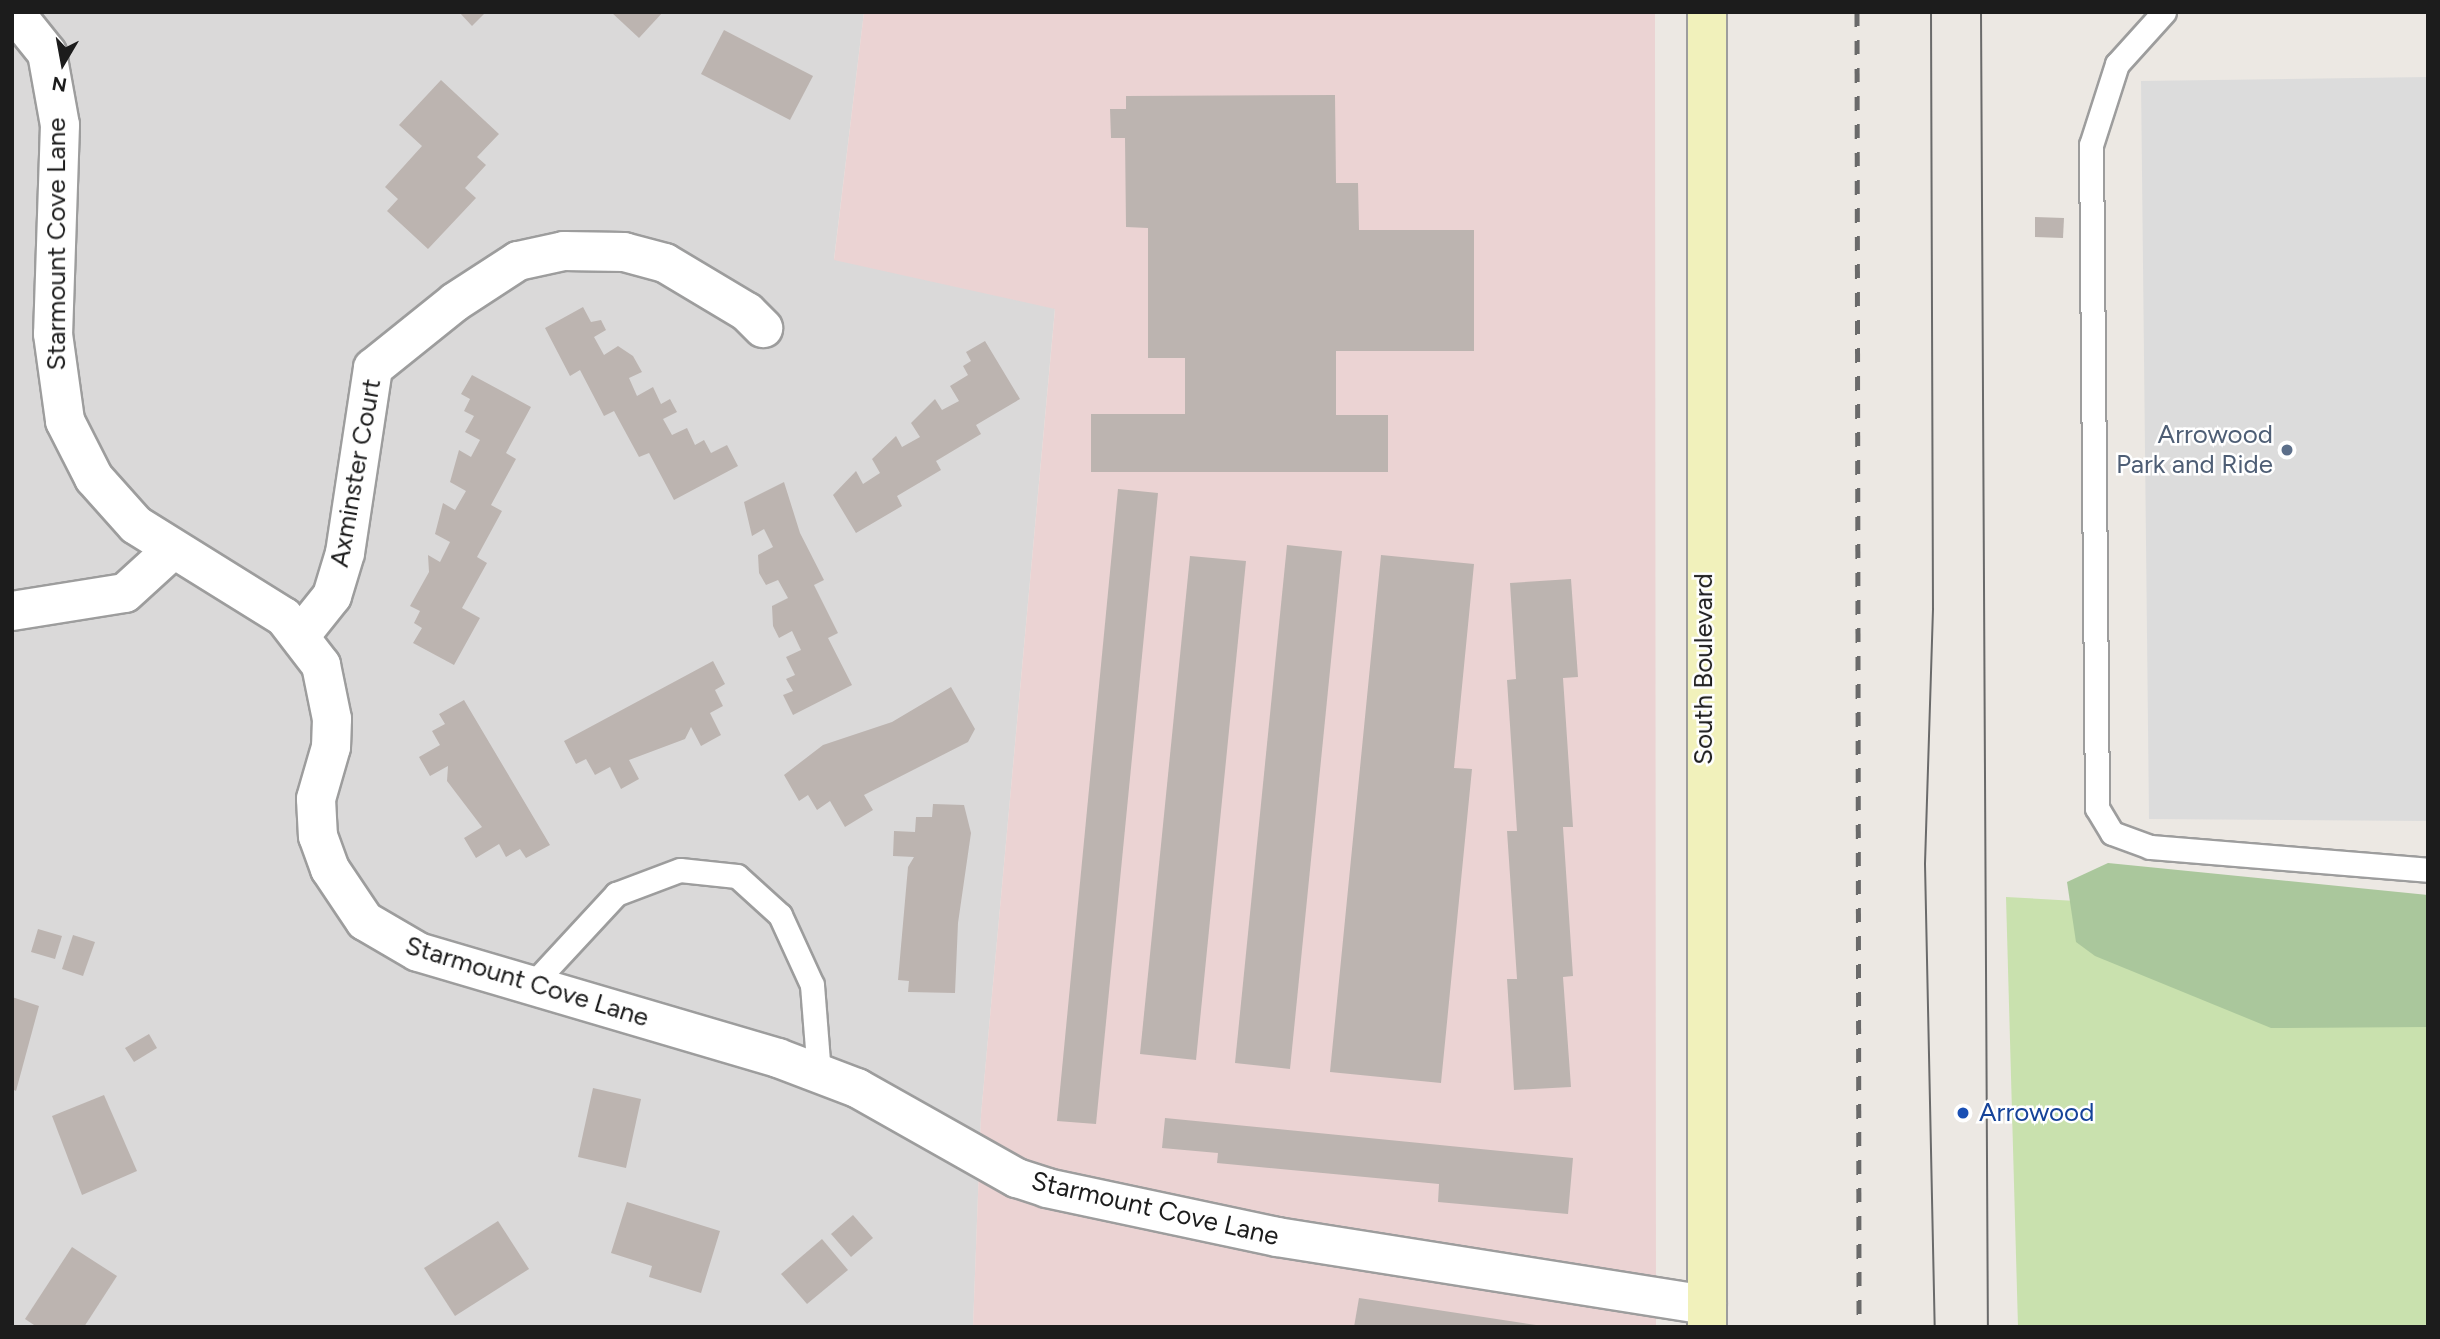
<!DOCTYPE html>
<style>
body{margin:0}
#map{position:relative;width:2440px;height:1339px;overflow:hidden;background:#ece8e3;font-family:Figtree,sans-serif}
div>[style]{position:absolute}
.residential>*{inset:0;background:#dad9d9}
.commercial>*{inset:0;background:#ebd3d3}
.grass>*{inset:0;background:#c9e1ae}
.forest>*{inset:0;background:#aac79c}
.parking>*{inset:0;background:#dcdcdc}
.building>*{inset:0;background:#bcb4b0}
.roads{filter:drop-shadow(2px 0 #9d9d9d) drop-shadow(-2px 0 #9d9d9d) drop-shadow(0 2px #9d9d9d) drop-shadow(0 -2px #9d9d9d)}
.service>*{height:23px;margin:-11.5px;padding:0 11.5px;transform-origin:11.5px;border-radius:11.5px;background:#fff}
.minor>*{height:38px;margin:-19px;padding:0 19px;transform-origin:19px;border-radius:19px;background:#fff}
.secondary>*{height:38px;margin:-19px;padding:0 19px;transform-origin:19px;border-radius:19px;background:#f1f1bb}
.tram>*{height:2px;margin:-1px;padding:0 1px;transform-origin:1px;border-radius:1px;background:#6a6a6a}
.rail>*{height:5px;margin-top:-2.5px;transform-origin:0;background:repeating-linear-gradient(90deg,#6a6a6a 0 14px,transparent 0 28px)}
.dots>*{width:19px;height:19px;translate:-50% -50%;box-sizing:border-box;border:4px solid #fff;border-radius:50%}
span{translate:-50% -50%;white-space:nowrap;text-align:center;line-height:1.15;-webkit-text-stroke:5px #fff;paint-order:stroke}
.street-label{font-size:26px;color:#1c1c1c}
.service-label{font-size:26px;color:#4e5e75}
.right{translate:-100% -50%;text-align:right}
.transit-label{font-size:26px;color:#164399}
.left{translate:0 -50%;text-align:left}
.frame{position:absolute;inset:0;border:14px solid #1c1c1c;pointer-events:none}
.north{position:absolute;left:28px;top:28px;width:70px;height:70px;-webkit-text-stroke:5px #fff;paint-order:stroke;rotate:190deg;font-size:19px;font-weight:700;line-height:28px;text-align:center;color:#1c1c1c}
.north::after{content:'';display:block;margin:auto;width:24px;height:32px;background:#1c1c1c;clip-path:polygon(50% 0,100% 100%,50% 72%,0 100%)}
</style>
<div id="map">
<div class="residential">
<i style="clip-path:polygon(12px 12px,864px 12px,834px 259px,1055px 308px,981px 1115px,973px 1327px,12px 1327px)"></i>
</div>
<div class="commercial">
<i style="clip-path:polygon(864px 12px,1655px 12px,1656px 1327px,973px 1327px,981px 1115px,1055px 309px,834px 260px)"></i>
</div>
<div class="grass">
<i style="clip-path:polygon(2006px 897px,2428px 921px,2428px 1327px,2018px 1327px)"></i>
</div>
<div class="forest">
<i style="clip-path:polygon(2108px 863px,2428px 895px,2428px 1027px,2271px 1028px,2095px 956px,2076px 942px,2067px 882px)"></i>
</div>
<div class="parking">
<i style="clip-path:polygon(2428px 77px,2428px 821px,2149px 819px,2141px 81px)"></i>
</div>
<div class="building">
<i style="clip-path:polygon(459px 12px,486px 12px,472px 26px)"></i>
<i style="clip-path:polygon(611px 12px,663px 12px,639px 38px)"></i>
<i style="clip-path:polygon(724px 30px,813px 76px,790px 120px,701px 74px)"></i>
<i style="clip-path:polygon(441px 80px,499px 134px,477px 157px,486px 165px,465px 188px,476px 198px,428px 249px,387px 211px,398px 199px,385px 187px,422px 146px,399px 125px)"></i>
<i style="clip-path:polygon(1335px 95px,1336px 183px,1358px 183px,1359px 230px,1474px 230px,1474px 351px,1336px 351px,1336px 415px,1388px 415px,1388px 472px,1091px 472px,1091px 414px,1185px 414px,1185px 358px,1148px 358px,1148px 228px,1126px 227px,1125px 138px,1111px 138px,1110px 109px,1126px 109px,1126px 96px)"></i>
<i style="clip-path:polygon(2035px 217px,2064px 218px,2063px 238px,2035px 237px)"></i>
<i style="clip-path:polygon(583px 307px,591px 322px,601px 320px,606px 330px,594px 337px,604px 355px,618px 346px,633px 356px,642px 372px,629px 378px,637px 396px,653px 387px,661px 404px,670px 399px,677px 412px,663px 419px,672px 435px,687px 428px,695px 445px,704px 440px,711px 453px,727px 445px,738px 466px,674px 500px,649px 453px,639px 457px,614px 411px,604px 416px,580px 370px,570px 376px,545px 328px)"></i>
<i style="clip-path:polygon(985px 341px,1020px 399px,976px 425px,981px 434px,936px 461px,941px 470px,897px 496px,902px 506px,856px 533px,833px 495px,856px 471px,863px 484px,880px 473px,872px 459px,896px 436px,902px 447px,920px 437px,911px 423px,935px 399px,942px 410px,959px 401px,950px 386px,968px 375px,963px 366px,971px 361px,966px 352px)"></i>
<i style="clip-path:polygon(472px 375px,531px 407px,506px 453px,516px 459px,491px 505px,502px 511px,477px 557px,487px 563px,462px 608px,480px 618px,454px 665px,413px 643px,422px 628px,414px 623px,420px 611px,410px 606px,429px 572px,428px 555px,440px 562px,450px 542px,435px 534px,443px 503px,455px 510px,466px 491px,450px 482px,459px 450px,471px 457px,480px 440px,465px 432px,474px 416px,464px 411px,470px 399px,461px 394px)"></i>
<i style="clip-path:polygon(784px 482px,800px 533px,824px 580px,814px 585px,838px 633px,828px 638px,852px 685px,793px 715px,783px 695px,793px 691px,786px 679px,795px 675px,786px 657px,801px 650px,792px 631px,779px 638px,773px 626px,772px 606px,788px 598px,778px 580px,766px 585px,759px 573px,758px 555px,773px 547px,764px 529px,752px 536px,744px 502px)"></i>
<i style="clip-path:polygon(1118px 489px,1158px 493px,1096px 1124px,1057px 1121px)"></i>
<i style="clip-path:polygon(1287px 545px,1342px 551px,1290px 1069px,1235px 1063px)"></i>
<i style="clip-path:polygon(1381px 555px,1474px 564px,1454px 768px,1472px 769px,1441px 1083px,1330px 1072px)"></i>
<i style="clip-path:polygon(1190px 556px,1246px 561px,1196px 1060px,1140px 1054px)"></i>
<i style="clip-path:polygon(1571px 579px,1578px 677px,1563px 678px,1573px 827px,1563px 827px,1573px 976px,1563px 977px,1571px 1087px,1514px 1090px,1507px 979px,1517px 979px,1507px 831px,1517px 831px,1507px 680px,1516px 679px,1510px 583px)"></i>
<i style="clip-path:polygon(713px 661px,725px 684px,715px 690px,723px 706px,710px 713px,721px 735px,701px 746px,691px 727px,685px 739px,629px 760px,639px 779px,621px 789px,610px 767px,595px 775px,586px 759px,576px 764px,564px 741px)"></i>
<i style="clip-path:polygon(951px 687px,975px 729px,968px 742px,864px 795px,873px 810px,845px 827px,830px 801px,817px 810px,808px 795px,799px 801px,784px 775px,823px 745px,892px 722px)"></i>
<i style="clip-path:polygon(464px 700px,550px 845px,526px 858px,520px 849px,506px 857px,499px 844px,476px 858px,464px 838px,482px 827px,447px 781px,448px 766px,430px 776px,419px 757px,440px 745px,432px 731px,445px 724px,439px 714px)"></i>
<i style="clip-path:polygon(933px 804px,964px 805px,971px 833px,958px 923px,955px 993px,908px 992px,909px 981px,898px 980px,908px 867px,914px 857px,893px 856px,894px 831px,915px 832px,916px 817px,932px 817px)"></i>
<i style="clip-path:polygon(38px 929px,62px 936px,55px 959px,31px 952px)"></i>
<i style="clip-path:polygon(73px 935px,95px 942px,83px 976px,62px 969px)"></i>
<i style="clip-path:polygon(12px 997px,39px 1006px,16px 1091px,12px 1089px)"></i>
<i style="clip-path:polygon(149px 1034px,157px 1048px,134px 1062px,125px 1048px)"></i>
<i style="clip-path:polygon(593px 1088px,641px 1099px,626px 1168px,578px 1157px)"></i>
<i style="clip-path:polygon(104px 1095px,137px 1171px,82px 1195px,52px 1116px)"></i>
<i style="clip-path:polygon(1165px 1118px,1573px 1158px,1568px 1214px,1438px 1202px,1439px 1184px,1217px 1163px,1218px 1153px,1162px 1148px)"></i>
<i style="clip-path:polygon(627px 1202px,720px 1231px,701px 1293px,649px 1277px,652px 1266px,611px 1253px)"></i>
<i style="clip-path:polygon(853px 1215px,873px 1238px,851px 1257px,831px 1234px)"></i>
<i style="clip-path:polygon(498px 1221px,529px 1269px,455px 1316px,424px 1268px)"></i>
<i style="clip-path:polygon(822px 1239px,848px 1270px,807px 1304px,781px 1274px)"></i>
<i style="clip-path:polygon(72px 1247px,117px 1276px,84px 1327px,37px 1327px,25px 1319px)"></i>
<i style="clip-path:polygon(1359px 1298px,1536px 1325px,1536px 1327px,1354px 1327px)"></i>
</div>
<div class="roads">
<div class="service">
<i style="left:2164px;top:12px;width:70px;rotate:132.1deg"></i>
<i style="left:2117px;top:64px;width:85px;rotate:107.8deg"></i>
<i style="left:2091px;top:145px;width:663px;rotate:89.48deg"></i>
<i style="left:2097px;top:808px;width:29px;rotate:59deg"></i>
<i style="left:2112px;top:833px;width:40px;rotate:20.2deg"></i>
<i style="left:2150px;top:847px;width:279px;rotate:4.7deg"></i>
<i style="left:530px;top:987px;width:127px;rotate:-47.2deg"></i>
<i style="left:616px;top:894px;width:68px;rotate:-20.6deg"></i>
<i style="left:680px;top:870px;width:57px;rotate:6deg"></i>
<i style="left:737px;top:876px;width:58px;rotate:42.2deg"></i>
<i style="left:780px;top:915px;width:77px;rotate:65.4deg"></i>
<i style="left:812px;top:985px;width:89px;rotate:85.5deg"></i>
</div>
<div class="minor">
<i style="left:14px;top:12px;width:53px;rotate:51.2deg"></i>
<i style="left:47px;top:53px;width:73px;rotate:79.8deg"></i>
<i style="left:60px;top:125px;width:209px;rotate:91.9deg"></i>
<i style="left:53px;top:334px;width:88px;rotate:82.1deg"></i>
<i style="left:65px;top:421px;width:64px;rotate:63deg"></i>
<i style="left:94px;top:478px;width:63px;rotate:48.2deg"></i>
<i style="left:136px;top:525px;width:174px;rotate:31.9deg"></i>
<i style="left:284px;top:617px;width:61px;rotate:52.4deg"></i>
<i style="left:321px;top:665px;width:55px;rotate:78.5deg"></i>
<i style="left:332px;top:719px;width:28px;rotate:92deg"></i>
<i style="left:331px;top:747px;width:54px;rotate:106.1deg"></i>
<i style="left:316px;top:799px;width:37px;rotate:87deg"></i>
<i style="left:318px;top:836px;width:35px;rotate:70deg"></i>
<i style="left:330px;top:869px;width:63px;rotate:56.1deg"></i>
<i style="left:365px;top:921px;width:61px;rotate:30.3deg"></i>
<i style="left:418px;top:952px;width:375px;rotate:16.4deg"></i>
<i style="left:778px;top:1058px;width:85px;rotate:20.8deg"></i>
<i style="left:857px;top:1088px;width:184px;rotate:29.4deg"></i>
<i style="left:1017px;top:1178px;width:32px;rotate:18deg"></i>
<i style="left:1047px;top:1188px;width:235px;rotate:12deg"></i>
<i style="left:1277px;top:1237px;width:435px;rotate:9deg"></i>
<i style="left:12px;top:611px;width:114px;rotate:-9.1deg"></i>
<i style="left:125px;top:593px;width:62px;rotate:-42.4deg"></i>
<i style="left:300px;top:636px;width:51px;rotate:-51.3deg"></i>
<i style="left:332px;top:596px;width:45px;rotate:-73.2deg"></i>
<i style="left:345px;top:553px;width:187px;rotate:-81.4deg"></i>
<i style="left:373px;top:368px;width:105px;rotate:-38.8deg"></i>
<i style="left:455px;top:302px;width:75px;rotate:-33.1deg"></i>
<i style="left:518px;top:261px;width:47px;rotate:-12.3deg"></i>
<i style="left:564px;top:251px;width:60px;rotate:1deg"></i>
<i style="left:624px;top:252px;width:42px;rotate:15deg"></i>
<i style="left:665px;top:263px;width:96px;rotate:30.9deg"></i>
<i style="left:747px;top:312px;width:23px;rotate:45deg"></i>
</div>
<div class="secondary">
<i style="left:1707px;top:12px;width:1315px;rotate:90deg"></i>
</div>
</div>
<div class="tram">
<i style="left:1931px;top:12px;width:597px;rotate:89.81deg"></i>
<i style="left:1933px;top:609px;width:255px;rotate:91.8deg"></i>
<i style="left:1925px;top:864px;width:463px;rotate:88.8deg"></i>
<i style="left:1981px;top:12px;width:1315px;rotate:89.7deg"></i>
</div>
<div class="rail">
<i style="left:1857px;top:12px;width:1315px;rotate:89.91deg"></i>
</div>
<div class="dots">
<i style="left:2287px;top:450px;background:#5c6f8a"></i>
<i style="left:1963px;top:1113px;background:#1a4fb4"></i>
</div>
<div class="street-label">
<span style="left:57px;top:244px;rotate:-90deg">Starmount Cove Lane</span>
<span style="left:356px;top:473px;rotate:-80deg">Axminster Court</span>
<span style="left:1704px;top:669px;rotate:-90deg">South Boulevard</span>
<span style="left:527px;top:982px;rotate:17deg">Starmount Cove Lane</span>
<span style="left:1155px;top:1209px;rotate:13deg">Starmount Cove Lane</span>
</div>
<div class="service-label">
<span class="right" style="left:2273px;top:450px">Arrowood<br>Park and Ride</span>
</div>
<div class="transit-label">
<span class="left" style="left:1979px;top:1113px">Arrowood</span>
</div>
<div class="frame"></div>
<div class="north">N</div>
</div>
